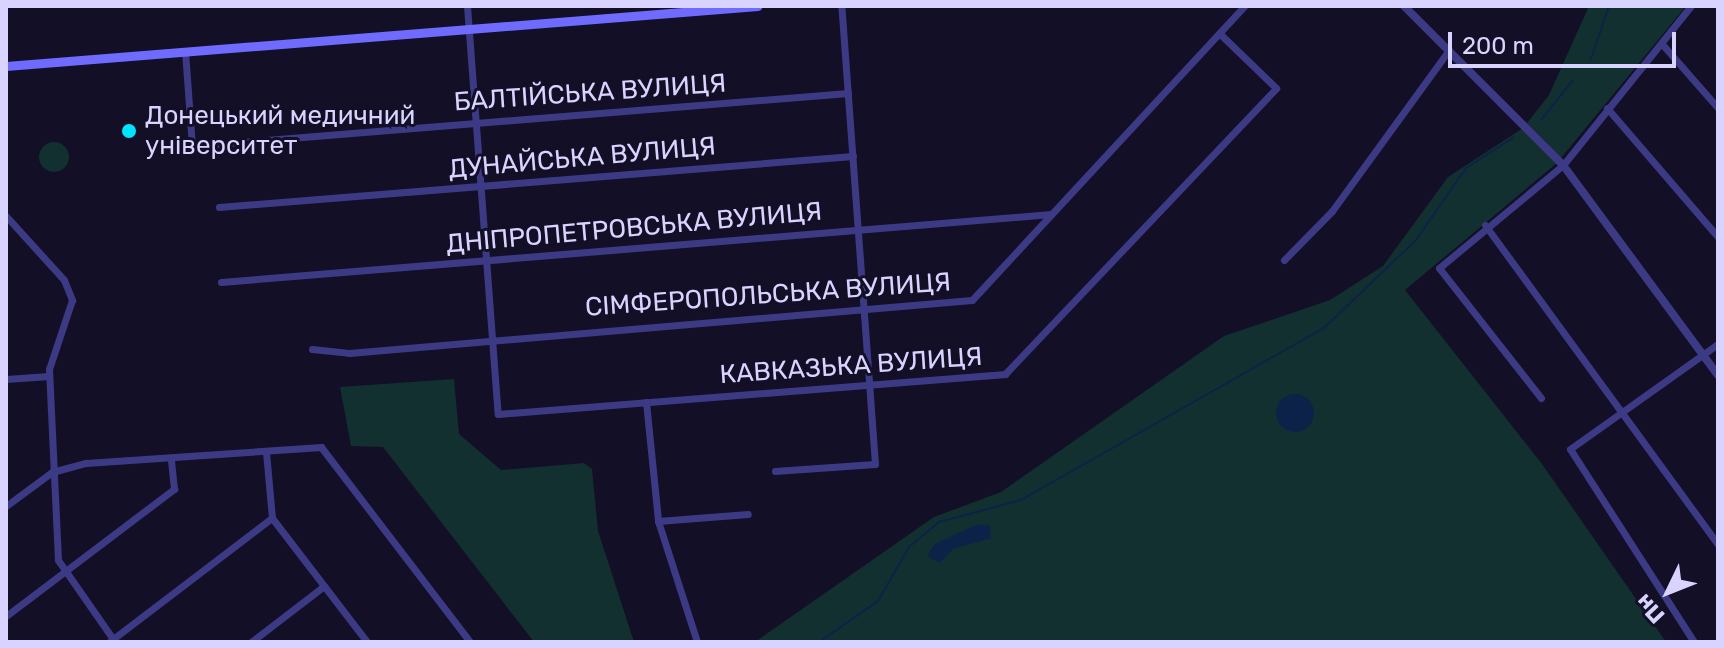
<!DOCTYPE html>
<meta charset="utf-8">
<style>
body{margin:0}
#map{position:relative;width:1724px;height:648px;overflow:hidden;background:#130f26;font-family:Rubik,sans-serif}
div>[style]{position:absolute}
.green>*{inset:0;background:#12302f}
.round{border-radius:50%}
.water>*{inset:0;background:#0c2248}
.stream>*{height:2px;margin:-1px;padding:0 1px;transform-origin:1px;border-radius:1px;background:#0c2248}
.minor>*{height:7px;margin:-3.5px;padding:0 3.5px;transform-origin:3.5px;border-radius:3.5px;background:#3d3a85}
.tertiary>*{height:8px;margin:-4px;padding:0 4px;transform-origin:4px;border-radius:4px;background:#3d3a85}
.secondary>*{height:9px;margin:-4.5px;padding:0 4.5px;transform-origin:4.5px;border-radius:4.5px;background:#6f6bff}
.dots>*{width:22px;height:22px;translate:-50% -50%;box-sizing:border-box;border:4px solid #130f26;border-radius:50%}
span{translate:-50% -50%;white-space:nowrap;text-align:center;line-height:1.15;-webkit-text-stroke:6px #130f26;paint-order:stroke}
.street-label{font-size:26px;color:#d9d4ff}
.poi-label{font-size:26px;color:#d9d4ff}
.left{translate:0 -50%;text-align:left}
.frame{position:absolute;inset:0;border:8px solid #d9d4ff;pointer-events:none}
.north{position:absolute;left:1628px;top:552px;width:80px;height:80px;-webkit-text-stroke:6px #130f26;paint-order:stroke;rotate:227deg;font-size:22px;font-weight:700;line-height:32px;text-align:center;color:#d9d4ff}
.north::after{content:'';display:block;margin:auto;width:28px;height:36px;background:#d9d4ff;clip-path:polygon(50% 0,100% 100%,50% 72%,0 100%)}
.scale{position:absolute;left:1448px;top:32px;width:228px;height:36px;box-sizing:border-box;border:4px solid #d9d4ff;border-top:0;padding-left:10px;font-size:24px;line-height:28px;white-space:nowrap;color:#d9d4ff;-webkit-text-stroke:6px #130f26;paint-order:stroke}
</style>
<div id="map">
<div class="green">
<i style="clip-path:polygon(1589px 6px,1686px 6px,1561px 158px,1527px 123px,1549px 95px)"></i>
<i style="clip-path:polygon(1523px 128px,1557px 163px,1405px 290px,1542px 464px,1666px 642px,755px 642px,934px 517px,1001px 492px,1224px 336px,1330px 300px,1383px 266px,1448px 177px)"></i>
<i class="round" style="left:39px;top:142px;width:30px;height:30px"></i>
<i style="clip-path:polygon(454px 379px,459px 434px,501px 470px,584px 463px,592px 469px,598px 531px,634px 642px,534px 642px,383px 447px,351px 446px,340px 387px)"></i>
</div>
<div class="water">
<i class="round" style="left:1276px;top:394px;width:38px;height:38px"></i>
<i style="clip-path:polygon(978px 524px,990px 526px,991px 538px,953px 549px,940px 563px,927px 556px,935px 544px)"></i>
</div>
<div class="stream">
<i style="left:1591px;top:59px;width:56px;rotate:-71.2deg"></i>
<i style="left:1541px;top:120px;width:51px;rotate:-51.3deg"></i>
<i style="left:819px;top:642px;width:72px;rotate:-34.8deg"></i>
<i style="left:878px;top:601px;width:62px;rotate:-60.1deg"></i>
<i style="left:909px;top:547px;width:39px;rotate:-40deg"></i>
<i style="left:939px;top:522px;width:85px;rotate:-15deg"></i>
<i style="left:1021px;top:500px;width:350px;rotate:-29.6deg"></i>
<i style="left:1325px;top:327px;width:126px;rotate:-43.7deg"></i>
<i style="left:1416px;top:240px;width:88px;rotate:-55.2deg"></i>
<i style="left:1466px;top:168px;width:57px;rotate:-32.9deg"></i>
</div>
<div class="minor">
<i style="left:467px;top:6px;width:409px;rotate:85.7deg"></i>
<i style="left:498px;top:414px;width:509px;rotate:-4.51deg"></i>
<i style="left:1005px;top:374px;width:394px;rotate:-46.5deg"></i>
<i style="left:1276px;top:88px;width:79px;rotate:-136deg"></i>
<i style="left:1662px;top:44px;width:85px;rotate:48.8deg"></i>
<i style="left:185px;top:51px;width:95px;rotate:85.8deg"></i>
<i style="left:192px;top:146px;width:658px;rotate:-4.62deg"></i>
<i style="left:1607px;top:108px;width:170px;rotate:49.3deg"></i>
<i style="left:219px;top:207px;width:636px;rotate:-4.6deg"></i>
<i style="left:6px;top:216px;width:86px;rotate:47.8deg"></i>
<i style="left:64px;top:280px;width:22px;rotate:68deg"></i>
<i style="left:72px;top:300px;width:73px;rotate:108.4deg"></i>
<i style="left:49px;top:369px;width:191px;rotate:87.3deg"></i>
<i style="left:58px;top:560px;width:100px;rotate:55.2deg"></i>
<i style="left:1485px;top:225px;width:395px;rotate:53.9deg"></i>
<i style="left:1284px;top:260px;width:69px;rotate:-45.6deg"></i>
<i style="left:1332px;top:211px;width:199px;rotate:-54deg"></i>
<i style="left:221px;top:282px;width:833px;rotate:-4.68deg"></i>
<i style="left:312px;top:349px;width:37px;rotate:6deg"></i>
<i style="left:349px;top:353px;width:625px;rotate:-4.86deg"></i>
<i style="left:972px;top:300px;width:401px;rotate:-47.2deg"></i>
<i style="left:6px;top:379px;width:43px;rotate:-4deg"></i>
<i style="left:1541px;top:398px;width:165px;rotate:-128.1deg"></i>
<i style="left:1439px;top:268px;width:161px;rotate:-39.7deg"></i>
<i style="left:1563px;top:165px;width:204px;rotate:-51.2deg"></i>
<i style="left:646px;top:402px;width:120px;rotate:84.2deg"></i>
<i style="left:658px;top:521px;width:127px;rotate:72.1deg"></i>
<i style="left:266px;top:452px;width:66px;rotate:84.8deg"></i>
<i style="left:272px;top:518px;width:156px;rotate:52.5deg"></i>
<i style="left:775px;top:471px;width:100px;rotate:-4deg"></i>
<i style="left:875px;top:464px;width:459px;rotate:-94.2deg"></i>
<i style="left:6px;top:506px;width:57px;rotate:-36.5deg"></i>
<i style="left:52px;top:472px;width:35px;rotate:-15deg"></i>
<i style="left:86px;top:463px;width:236px;rotate:-3.9deg"></i>
<i style="left:321px;top:447px;width:245px;rotate:52.6deg"></i>
<i style="left:658px;top:521px;width:90px;rotate:-4.4deg"></i>
<i style="left:6px;top:616px;width:211px;rotate:-37.1deg"></i>
<i style="left:174px;top:489px;width:28px;rotate:-96deg"></i>
<i style="left:109px;top:642px;width:205px;rotate:-37.3deg"></i>
<i style="left:251px;top:642px;width:92px;rotate:-37.5deg"></i>
<i style="left:1694px;top:642px;width:229px;rotate:-122.7deg"></i>
<i style="left:1570px;top:449px;width:181px;rotate:-35.4deg"></i>
</div>
<div class="tertiary">
<i style="left:1404px;top:6px;width:225px;rotate:45deg"></i>
<i style="left:1563px;top:165px;width:261px;rotate:53.6deg"></i>
</div>
<div class="secondary">
<i style="left:6px;top:66px;width:754px;rotate:-4.56deg"></i>
</div>
<div class="dots">
<i style="left:129px;top:131px;background:#00e5ff"></i>
</div>
<div class="street-label">
<span style="left:590px;top:93px;rotate:-4deg">БАЛТІЙСЬКА ВУЛИЦЯ</span>
<span style="left:582px;top:158px;rotate:-5deg">ДУНАЙСЬКА ВУЛИЦЯ</span>
<span style="left:634px;top:228px;rotate:-5deg">ДНІПРОПЕТРОВСЬКА ВУЛИЦЯ</span>
<span style="left:768px;top:295px;rotate:-4deg">СІМФЕРОПОЛЬСЬКА ВУЛИЦЯ</span>
<span style="left:851px;top:366px;rotate:-4deg">КАВКАЗЬКА ВУЛИЦЯ</span>
</div>
<div class="poi-label">
<span class="left" style="left:145px;top:131px">Донецький медичний<br>університет</span>
</div>
<div class="frame"></div>
<div class="north">Пн</div>
<div class="scale">200 m</div>
</div>
